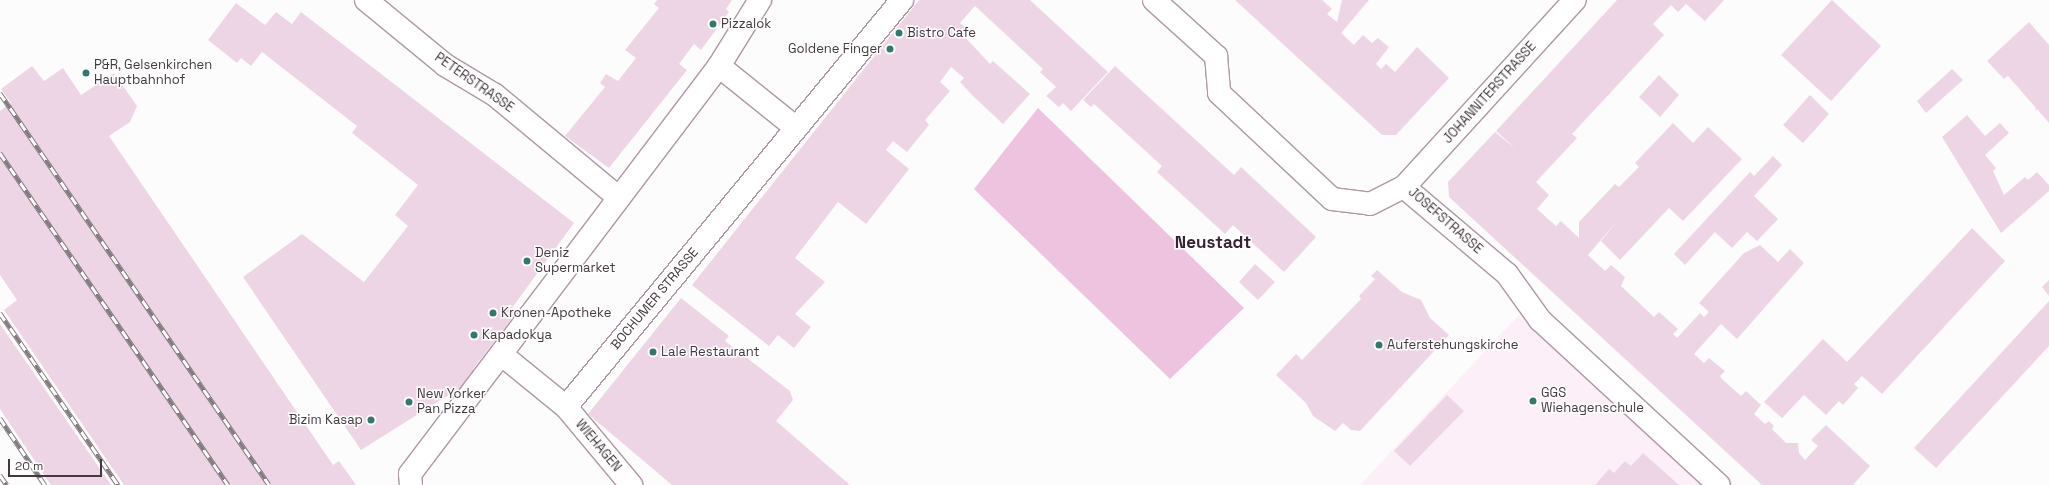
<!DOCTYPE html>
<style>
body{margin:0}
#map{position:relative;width:2049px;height:485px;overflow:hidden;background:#fcfcfc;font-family:"Space Grotesk",sans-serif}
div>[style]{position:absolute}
.built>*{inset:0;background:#fceff8}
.green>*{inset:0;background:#eec3df}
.building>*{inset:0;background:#eed5e5}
.roads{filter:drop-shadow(1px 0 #ae97a6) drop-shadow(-1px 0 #ae97a6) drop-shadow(0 1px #ae97a6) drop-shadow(0 -1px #ae97a6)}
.street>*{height:22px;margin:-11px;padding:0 11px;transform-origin:11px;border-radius:11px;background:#fff}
.rail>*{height:4.5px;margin-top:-2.25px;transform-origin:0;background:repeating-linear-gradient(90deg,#fff 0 9px,#827c80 0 18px);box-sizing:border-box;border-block:1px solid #827c80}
.dots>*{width:11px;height:11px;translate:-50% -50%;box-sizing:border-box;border:2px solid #fff;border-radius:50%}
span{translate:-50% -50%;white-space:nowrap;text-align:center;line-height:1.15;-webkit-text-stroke:3px #fff;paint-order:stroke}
.poi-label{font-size:13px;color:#42383e}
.left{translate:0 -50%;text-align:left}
.right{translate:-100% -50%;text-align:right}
.street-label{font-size:13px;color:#42383e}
.district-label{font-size:17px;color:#362431;font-weight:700}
.scale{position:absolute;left:8px;top:459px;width:94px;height:18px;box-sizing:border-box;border:2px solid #42383e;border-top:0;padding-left:5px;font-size:12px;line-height:14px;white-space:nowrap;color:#42383e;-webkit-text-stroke:3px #fff;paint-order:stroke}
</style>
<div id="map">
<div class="built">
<i style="clip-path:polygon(1529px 304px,1713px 485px,1360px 485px)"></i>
</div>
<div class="green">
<i style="clip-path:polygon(1038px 108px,1244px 308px,1170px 379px,974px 189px)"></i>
</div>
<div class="building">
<i style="clip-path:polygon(657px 0,732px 0,726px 9px,729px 12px,701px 50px,694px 44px,679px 64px,687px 70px,609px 168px,565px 136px,605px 87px,600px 83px,606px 74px,618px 81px,636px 58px,625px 50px,659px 8px,654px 4px)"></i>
<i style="clip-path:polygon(919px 0,1030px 0,1108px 72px,1071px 111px,1063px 103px,1059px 107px,1046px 96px,1056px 87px,1040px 72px,1043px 69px,975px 6px,960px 23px,968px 30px,963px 35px,990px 64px,993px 61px,1030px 94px,1003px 124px,973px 96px,960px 82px,964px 78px,951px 67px,940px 82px,950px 91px,925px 120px,929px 125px,907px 152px,893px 141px,886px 150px,909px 169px,866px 224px,838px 202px,795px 258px,825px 282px,795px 314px,811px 327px,794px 348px,778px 335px,769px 346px,692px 285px)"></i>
<i style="clip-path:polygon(1235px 0,1322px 0,1332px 9px,1327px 14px,1337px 22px,1342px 0,1369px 0,1341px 33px,1354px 45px,1363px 35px,1372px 43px,1378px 38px,1389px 47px,1376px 64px,1381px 69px,1386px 64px,1395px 72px,1417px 47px,1449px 78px,1396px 135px,1382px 135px)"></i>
<i style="clip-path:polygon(1617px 0,1724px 0,1705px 21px,1686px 4px,1678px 12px,1671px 5px,1653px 24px,1664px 35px,1572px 134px,1577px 138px,1536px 182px,1549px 195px,1537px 209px,1556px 226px,1561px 221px,1579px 238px,1579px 222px,1615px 184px,1619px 187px,1639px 167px,1635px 163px,1673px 123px,1693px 143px,1708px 127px,1742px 159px,1683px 221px,1669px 208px,1620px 260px,1601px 241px,1619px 219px,1588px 255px,1605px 271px,1611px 265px,1625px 277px,1621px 286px,1654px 317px,1659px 312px,1678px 329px,1673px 334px,1677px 338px,1700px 313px,1704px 317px,1709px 312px,1699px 303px,1744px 253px,1760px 245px,1778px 262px,1790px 249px,1804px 263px,1737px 339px,1721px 324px,1694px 354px,1704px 363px,1709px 358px,1725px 371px,1720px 376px,1722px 379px,1741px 396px,1746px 391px,1761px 405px,1754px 414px,1765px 424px,1769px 421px,1774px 426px,1772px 429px,1786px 443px,1798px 443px,1799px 453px,1805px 460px,1818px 446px,1811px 440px,1826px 425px,1870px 466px,1853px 485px,1762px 485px,1449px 197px,1448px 182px,1495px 132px,1516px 149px,1496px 131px)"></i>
<i style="clip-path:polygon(1832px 0,1881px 46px,1831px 101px,1781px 55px)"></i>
<i style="clip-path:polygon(236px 3px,265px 25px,276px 12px,292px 24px,301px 12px,574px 223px,512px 308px,517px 312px,473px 369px,479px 376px,361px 450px,243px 277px,302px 234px,364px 282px,408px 226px,395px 215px,418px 185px,352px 133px,357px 126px,262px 52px,251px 66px,241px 58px,237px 63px,208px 40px)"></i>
<i style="clip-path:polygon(2029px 22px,2049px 45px,2049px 123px,2037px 109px,2034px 111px,2036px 108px,2008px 76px,2004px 79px,1987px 61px)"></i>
<i style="clip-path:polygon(32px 66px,44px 81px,63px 68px,81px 95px,114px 73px,137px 106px,130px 122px,109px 136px,333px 465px,339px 461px,356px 485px,124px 485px,4px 310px,17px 300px,0 275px,0 111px,11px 103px,1px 89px)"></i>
<i style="clip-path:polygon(1115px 66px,1234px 175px,1241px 167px,1316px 237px,1284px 272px,1233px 225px,1225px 234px,1157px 172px,1162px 166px,1094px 104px,1091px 107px,1083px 100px)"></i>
<i style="clip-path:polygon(1952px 69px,1963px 80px,1926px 113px,1917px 101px)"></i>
<i style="clip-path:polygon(1659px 75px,1679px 95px,1660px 117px,1639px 97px)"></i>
<i style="clip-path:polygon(1810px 95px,1829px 114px,1803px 143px,1783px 125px)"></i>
<i style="clip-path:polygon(1967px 115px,1985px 136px,2000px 123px,2009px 133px,1985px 155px,1996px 168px,1993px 171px,2004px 195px,2025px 177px,2028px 180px,2037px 172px,2049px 185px,2049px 191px,2001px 233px,1942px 137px)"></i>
<i style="clip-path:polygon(1773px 156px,1782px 165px,1754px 196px,1778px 219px,1757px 241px,1747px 232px,1732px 248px,1715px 232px,1685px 265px,1674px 254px,1750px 172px,1754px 176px)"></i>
<i style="clip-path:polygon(1972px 228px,2005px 261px,1882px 394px,1862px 376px,1854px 384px,1858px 388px,1843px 405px,1839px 401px,1826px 415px,1804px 395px,1782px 418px,1764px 402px,1823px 339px,1847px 362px)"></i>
<i style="clip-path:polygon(1255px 264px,1275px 282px,1258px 300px,1239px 282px)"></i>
<i style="clip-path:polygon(1377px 270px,1402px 292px,1421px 300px,1430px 318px,1449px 335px,1360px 431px,1351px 430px,1343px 423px,1335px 431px,1313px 416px,1306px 403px,1276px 375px,1296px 354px,1302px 360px,1361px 299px,1359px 296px,1375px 279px,1371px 276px)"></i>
<i style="clip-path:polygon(2049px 280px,2049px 296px,2042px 287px)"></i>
<i style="clip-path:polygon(681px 298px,729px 336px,725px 341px,790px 391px,793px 400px,776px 421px,850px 485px,672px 485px,588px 414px)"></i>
<i style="clip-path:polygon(2049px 301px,2049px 346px,1936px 468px,1914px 448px)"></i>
<i style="clip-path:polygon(0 324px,111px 485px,51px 485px,0 409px)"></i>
<i style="clip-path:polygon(1447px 395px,1464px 411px,1410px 466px,1394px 451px)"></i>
<i style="clip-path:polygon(1643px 453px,1679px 485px,1595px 485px,1609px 469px,1614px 473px,1625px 461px,1631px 466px)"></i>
</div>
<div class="roads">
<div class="street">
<i style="left:366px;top:0;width:102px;rotate:39.4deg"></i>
<i style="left:445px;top:65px;width:58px;rotate:31deg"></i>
<i style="left:495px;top:95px;width:161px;rotate:39.7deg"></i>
<i style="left:1154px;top:0;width:84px;rotate:42.1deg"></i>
<i style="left:1216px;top:56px;width:37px;rotate:85deg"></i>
<i style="left:1219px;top:93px;width:155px;rotate:43.2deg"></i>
<i style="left:1332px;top:199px;width:38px;rotate:7deg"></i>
<i style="left:1370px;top:204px;width:38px;rotate:-27deg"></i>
<i style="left:1404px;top:187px;width:253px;rotate:-47.6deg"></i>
<i style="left:719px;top:66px;width:99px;rotate:38.8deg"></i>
<i style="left:1404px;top:187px;width:135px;rotate:40.2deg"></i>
<i style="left:1507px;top:274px;width:57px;rotate:54.3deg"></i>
<i style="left:1540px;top:320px;width:243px;rotate:42.7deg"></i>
<i style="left:502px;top:355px;width:82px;rotate:39.1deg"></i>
<i style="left:566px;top:407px;width:528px;rotate:-50.46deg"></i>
<i style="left:566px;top:407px;width:102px;rotate:50.2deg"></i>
<i style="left:411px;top:485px;width:11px;rotate:-95deg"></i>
<i style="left:410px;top:474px;width:512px;rotate:-52.86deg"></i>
<i style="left:719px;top:66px;width:78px;rotate:-58.2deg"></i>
</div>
</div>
<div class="rail">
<i style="left:0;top:93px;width:475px;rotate:55.5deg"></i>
<i style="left:0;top:153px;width:403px;rotate:55.5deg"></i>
<i style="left:0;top:313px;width:209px;rotate:55.5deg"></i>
<i style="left:0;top:418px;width:81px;rotate:56.1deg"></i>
<i style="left:0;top:475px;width:12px;rotate:55deg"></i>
</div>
<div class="dots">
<i style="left:713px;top:24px;background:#33786c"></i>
<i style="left:899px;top:33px;background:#33786c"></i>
<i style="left:890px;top:49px;background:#33786c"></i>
<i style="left:86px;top:73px;background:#33786c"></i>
<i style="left:527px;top:261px;background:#33786c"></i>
<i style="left:493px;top:313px;background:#33786c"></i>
<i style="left:474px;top:335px;background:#33786c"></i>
<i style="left:1379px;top:345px;background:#33786c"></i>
<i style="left:653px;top:352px;background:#33786c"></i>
<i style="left:1533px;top:401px;background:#33786c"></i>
<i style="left:409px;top:402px;background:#33786c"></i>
<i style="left:371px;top:420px;background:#33786c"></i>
</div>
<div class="poi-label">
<span class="left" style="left:721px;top:24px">Pizzalok</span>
<span class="left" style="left:907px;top:33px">Bistro Cafe</span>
<span class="right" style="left:882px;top:49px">Goldene Finger</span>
<span class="left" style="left:94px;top:73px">P&amp;R, Gelsenkirchen<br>Hauptbahnhof</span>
<span class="left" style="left:535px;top:261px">Deniz<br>Supermarket</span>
<span class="left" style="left:501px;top:313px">Kronen-Apotheke</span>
<span class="left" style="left:482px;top:335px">Kapadokya</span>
<span class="left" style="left:1387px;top:345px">Auferstehungskirche</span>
<span class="left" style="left:661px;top:352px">Lale Restaurant</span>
<span class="left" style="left:1541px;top:401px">GGS<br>Wiehagenschule</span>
<span class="left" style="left:417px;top:402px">New Yorker<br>Pan Pizza</span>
<span class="right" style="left:363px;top:420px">Bizim Kasap</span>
</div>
<div class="street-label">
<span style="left:474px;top:83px;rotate:35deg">PETERSTRASSE</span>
<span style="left:1490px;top:93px;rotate:-48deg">JOHANNITERSTRASSE</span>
<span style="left:1445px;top:221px;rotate:41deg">JOSEFSTRASSE</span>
<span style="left:655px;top:299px;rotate:-50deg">BOCHUMER STRASSE</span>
<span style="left:598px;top:446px;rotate:50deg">WIEHAGEN</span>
</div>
<div class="district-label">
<span style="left:1213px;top:243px">Neustadt</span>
</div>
<div class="scale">20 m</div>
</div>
